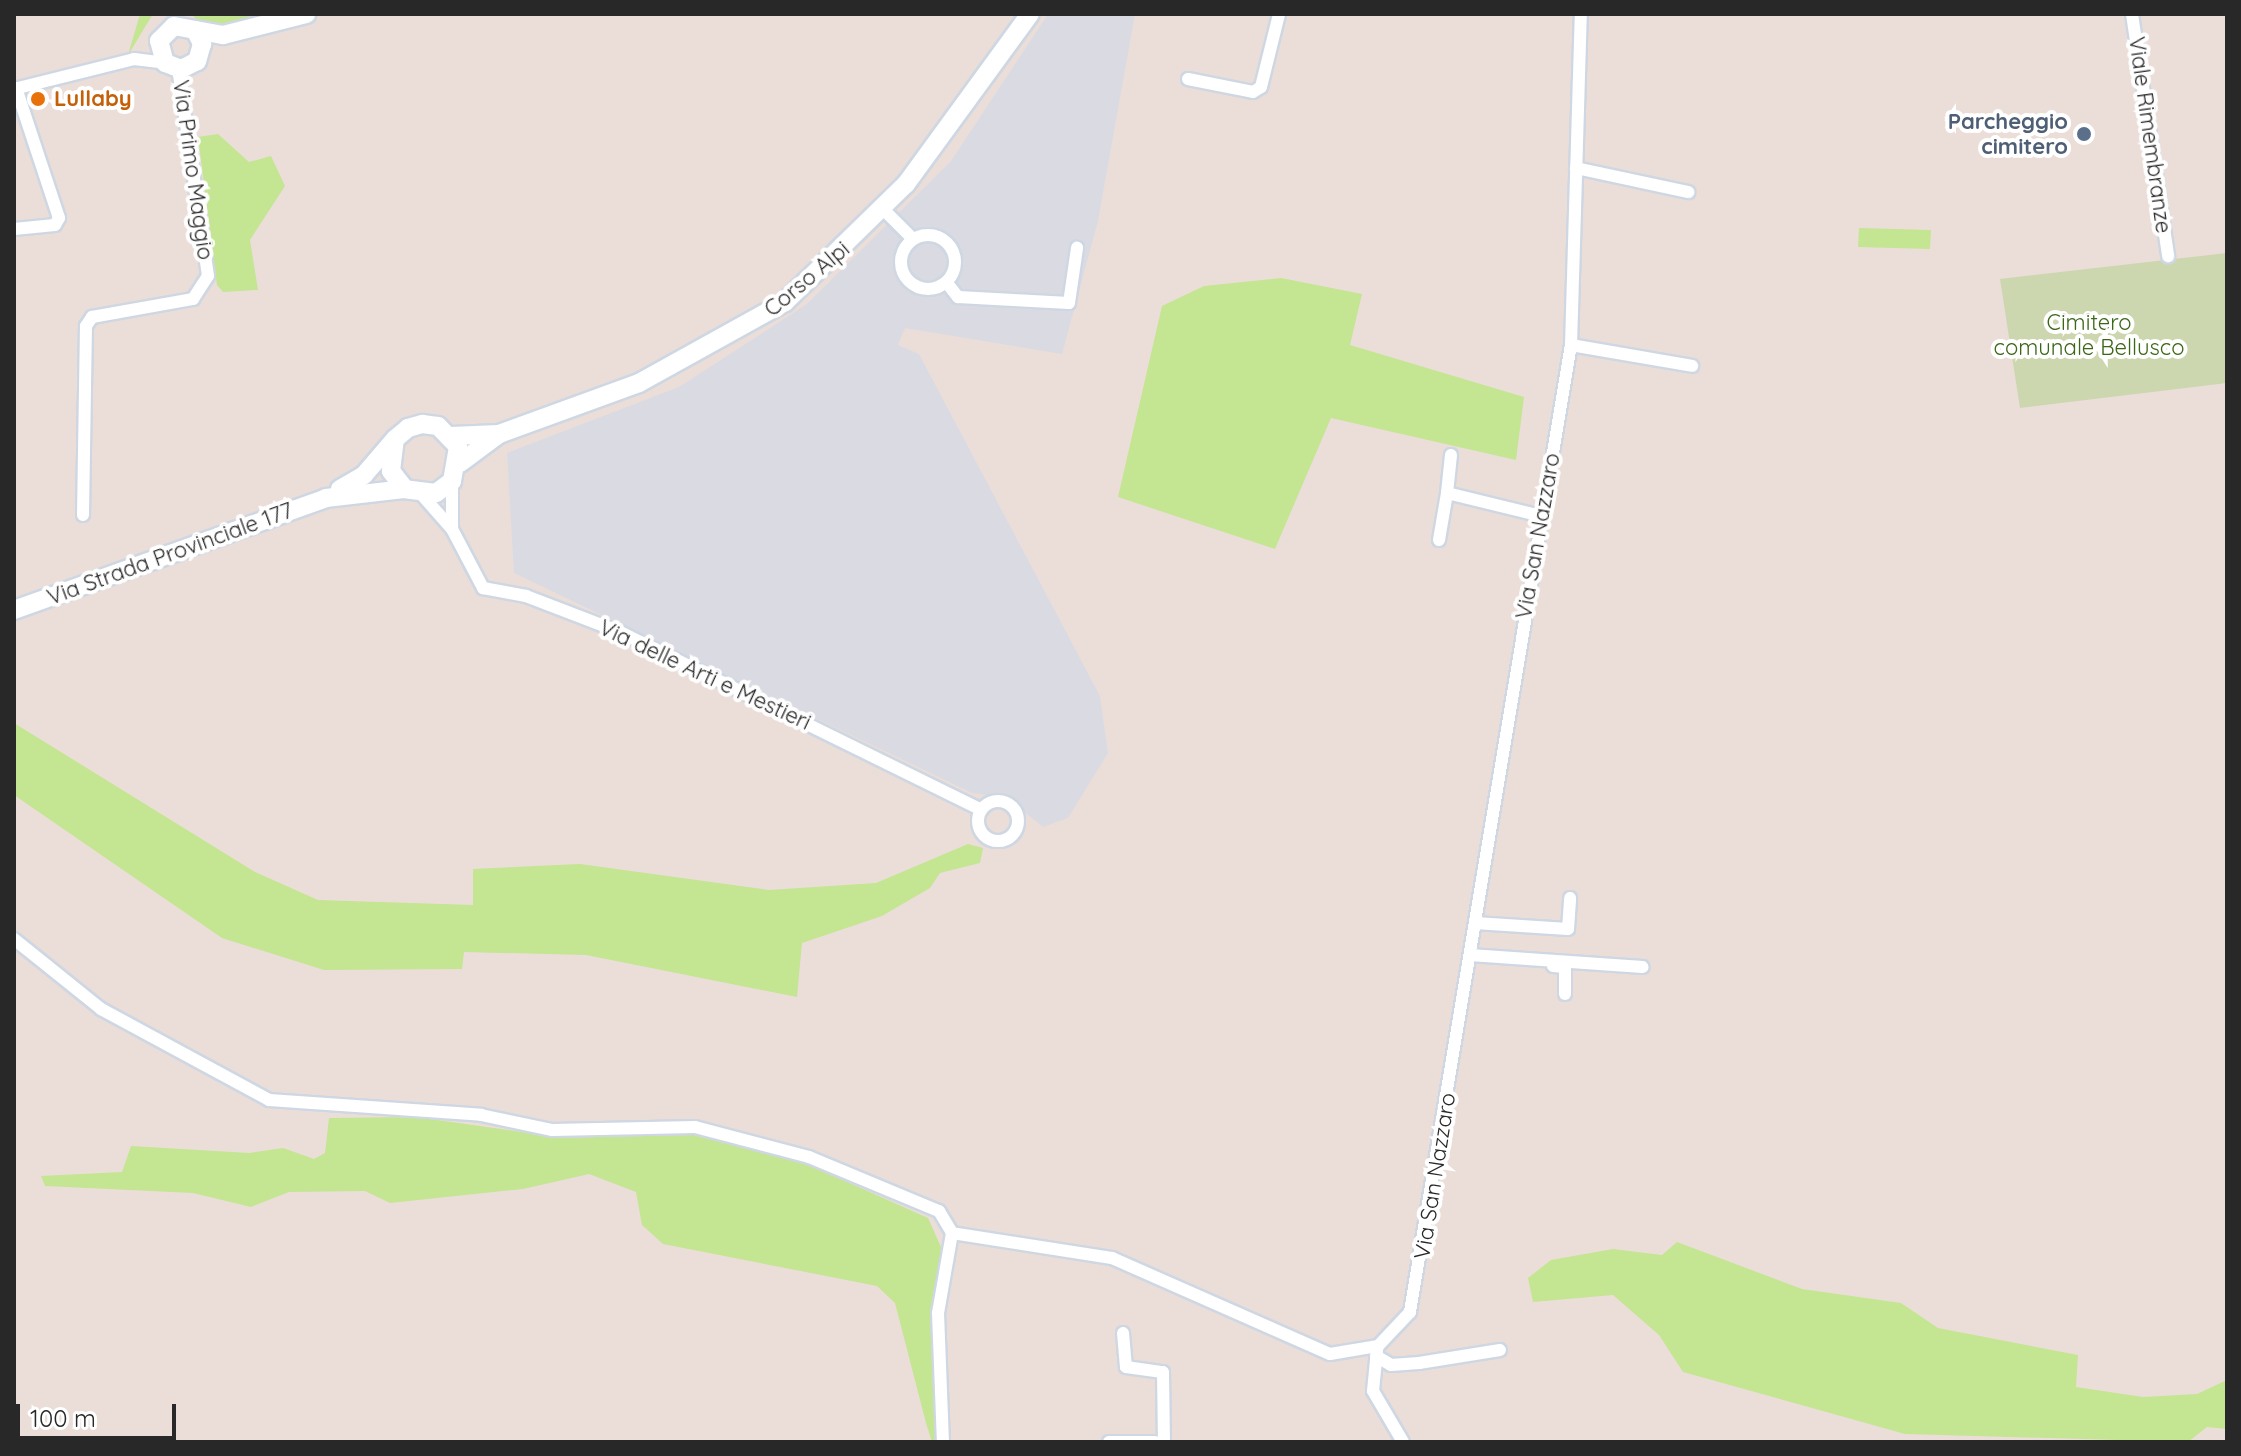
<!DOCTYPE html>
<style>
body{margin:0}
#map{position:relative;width:2241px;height:1456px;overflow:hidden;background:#ebded8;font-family:Quicksand,sans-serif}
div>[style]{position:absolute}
.industrial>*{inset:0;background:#dadae3}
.green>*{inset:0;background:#c4e592}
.cemetery>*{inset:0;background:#ccd6af}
.roads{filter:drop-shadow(2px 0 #ced7e2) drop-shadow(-2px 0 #ced7e2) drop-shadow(0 2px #ced7e2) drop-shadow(0 -2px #ced7e2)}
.street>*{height:12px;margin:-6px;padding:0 6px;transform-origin:6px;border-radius:6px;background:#fff}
.street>.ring{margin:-6px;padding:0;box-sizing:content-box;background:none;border:12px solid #fff;border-radius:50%}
.secondary>*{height:18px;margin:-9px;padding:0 9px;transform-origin:9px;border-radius:9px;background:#fff}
.dots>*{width:22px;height:22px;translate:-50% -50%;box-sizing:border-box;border:4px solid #fff;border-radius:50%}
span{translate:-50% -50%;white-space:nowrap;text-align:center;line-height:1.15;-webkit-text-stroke:8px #fff;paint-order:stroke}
.food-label{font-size:22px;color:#c56008;font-weight:700}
.left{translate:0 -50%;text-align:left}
.service-label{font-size:22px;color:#4e5e75;font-weight:700}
.right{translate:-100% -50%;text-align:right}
.street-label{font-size:22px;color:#282828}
.park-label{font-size:22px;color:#3c6716}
.frame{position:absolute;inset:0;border:16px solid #282828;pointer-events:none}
.scale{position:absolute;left:16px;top:1404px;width:160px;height:36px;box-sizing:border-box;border:4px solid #282828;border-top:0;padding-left:10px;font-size:24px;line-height:28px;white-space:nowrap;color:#282828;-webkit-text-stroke:6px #fff;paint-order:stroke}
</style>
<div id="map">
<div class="industrial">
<i style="clip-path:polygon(1048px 14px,1135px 14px,1098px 221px,1062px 354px,905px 328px,898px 345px,919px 354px,1100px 696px,1108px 753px,1068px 818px,1043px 827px,1008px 798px,972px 793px,514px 573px,507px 453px,679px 387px,807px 304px,951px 161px)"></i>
</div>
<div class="green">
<i style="clip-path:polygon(140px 14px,153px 14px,128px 55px)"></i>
<i style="clip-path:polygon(192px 14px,279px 14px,204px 29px)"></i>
<i style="clip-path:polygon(218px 134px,249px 162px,271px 156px,285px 186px,250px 240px,258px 290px,223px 292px,217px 285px,198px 137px)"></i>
<i style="clip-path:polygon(1859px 228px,1931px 230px,1930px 249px,1858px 247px)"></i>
<i style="clip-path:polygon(1281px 278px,1362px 294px,1350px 345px,1524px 397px,1516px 460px,1331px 418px,1275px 549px,1118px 497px,1162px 306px,1204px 286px)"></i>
<i style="clip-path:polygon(14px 723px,255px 872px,318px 900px,473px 905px,473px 869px,580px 864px,769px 890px,876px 883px,968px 844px,983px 848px,980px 863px,940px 873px,930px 888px,882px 916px,802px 943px,797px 997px,586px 955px,464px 952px,462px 969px,324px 970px,222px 938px,14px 795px)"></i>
<i style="clip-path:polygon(416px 1117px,564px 1138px,646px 1130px,694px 1135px,807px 1164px,928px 1218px,941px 1247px,934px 1312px,940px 1442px,932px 1442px,926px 1423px,895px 1303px,877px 1286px,663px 1244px,642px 1225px,636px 1192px,589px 1174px,523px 1189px,390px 1203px,365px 1191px,289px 1192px,251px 1207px,193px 1193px,45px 1186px,41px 1176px,122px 1172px,131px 1146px,249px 1153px,283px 1148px,314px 1159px,325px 1153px,329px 1118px)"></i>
<i style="clip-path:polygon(1677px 1242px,1802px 1289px,1901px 1303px,1938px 1328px,2078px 1355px,2076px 1387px,2143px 1397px,2197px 1394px,2227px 1380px,2227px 1429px,2207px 1427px,2188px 1442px,1905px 1434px,1683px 1372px,1659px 1335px,1613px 1295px,1533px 1302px,1528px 1278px,1551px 1260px,1613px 1249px,1662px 1255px)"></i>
</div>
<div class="cemetery">
<i style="clip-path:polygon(2227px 253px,2227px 383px,2020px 408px,2000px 279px)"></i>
</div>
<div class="roads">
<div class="street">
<i style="left:2132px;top:14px;width:245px;rotate:81.5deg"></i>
<i style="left:1188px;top:79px;width:66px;rotate:11.3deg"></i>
<i style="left:1253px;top:92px;width:9px;rotate:-32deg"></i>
<i style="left:1261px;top:87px;width:75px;rotate:-76.1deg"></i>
<i style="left:14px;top:89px;width:124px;rotate:-14deg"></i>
<i style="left:134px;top:59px;width:32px;rotate:7deg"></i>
<i style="left:1576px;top:168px;width:115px;rotate:12.1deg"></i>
<i style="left:883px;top:209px;width:42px;rotate:45deg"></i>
<i style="left:14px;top:229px;width:41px;rotate:-5.6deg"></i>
<i style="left:55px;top:225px;width:8px;rotate:-60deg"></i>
<i style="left:59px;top:218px;width:137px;rotate:-108.3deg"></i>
<i class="ring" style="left:901px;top:235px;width:42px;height:42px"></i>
<i style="left:947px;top:283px;width:18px;rotate:52deg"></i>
<i style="left:958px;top:297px;width:111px;rotate:3.1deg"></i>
<i style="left:1069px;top:303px;width:56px;rotate:-81.7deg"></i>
<i style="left:1571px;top:345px;width:123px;rotate:9.8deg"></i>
<i style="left:1451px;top:455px;width:38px;rotate:96deg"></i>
<i style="left:1447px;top:493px;width:97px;rotate:13.7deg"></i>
<i style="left:452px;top:481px;width:48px;rotate:90deg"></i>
<i style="left:422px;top:495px;width:45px;rotate:48.6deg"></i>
<i style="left:452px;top:529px;width:67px;rotate:62.3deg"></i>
<i style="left:483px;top:588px;width:44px;rotate:10.5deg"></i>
<i style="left:526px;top:596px;width:101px;rotate:21deg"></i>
<i style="left:620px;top:632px;width:402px;rotate:26.2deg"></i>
<i style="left:83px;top:515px;width:189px;rotate:-89.1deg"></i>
<i style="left:86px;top:326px;width:11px;rotate:-56deg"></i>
<i style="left:92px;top:317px;width:103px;rotate:-10.1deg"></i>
<i style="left:193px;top:299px;width:27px;rotate:-57deg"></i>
<i style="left:208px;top:276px;width:210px;rotate:-98.2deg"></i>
<i style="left:1439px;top:540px;width:48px;rotate:-80.3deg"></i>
<i class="ring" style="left:978px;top:801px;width:28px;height:28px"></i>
<i style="left:1475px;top:923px;width:93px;rotate:3.7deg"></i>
<i style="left:1568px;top:929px;width:31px;rotate:-86deg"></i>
<i style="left:14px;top:939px;width:112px;rotate:38.8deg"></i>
<i style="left:101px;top:1009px;width:191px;rotate:28.4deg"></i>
<i style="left:269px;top:1100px;width:213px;rotate:4deg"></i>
<i style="left:481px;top:1115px;width:73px;rotate:11.9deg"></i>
<i style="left:552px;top:1130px;width:143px;rotate:-1.2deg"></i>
<i style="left:695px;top:1127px;width:118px;rotate:14.7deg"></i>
<i style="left:809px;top:1157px;width:141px;rotate:22.6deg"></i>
<i style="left:939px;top:1211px;width:26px;rotate:59deg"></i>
<i style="left:952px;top:1233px;width:81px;rotate:99.9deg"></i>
<i style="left:938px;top:1313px;width:129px;rotate:87.8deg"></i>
<i style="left:1470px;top:955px;width:173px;rotate:4deg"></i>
<i style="left:1553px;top:966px;width:12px;rotate:5deg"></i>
<i style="left:1565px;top:967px;width:27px;rotate:90deg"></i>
<i style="left:952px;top:1233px;width:162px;rotate:8.9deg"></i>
<i style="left:1112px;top:1258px;width:238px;rotate:23.8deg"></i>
<i style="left:1330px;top:1354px;width:49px;rotate:-9.5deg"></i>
<i style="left:1378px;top:1346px;width:47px;rotate:-46.7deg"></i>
<i style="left:1410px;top:1312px;width:980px;rotate:-80.55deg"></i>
<i style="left:1571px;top:345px;width:331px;rotate:-88.3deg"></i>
<i style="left:1123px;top:1333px;width:34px;rotate:85deg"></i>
<i style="left:1126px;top:1367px;width:37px;rotate:8deg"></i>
<i style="left:1163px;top:1372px;width:70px;rotate:89.2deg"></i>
<i style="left:1377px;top:1350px;width:41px;rotate:95.6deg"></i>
<i style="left:1373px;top:1391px;width:59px;rotate:59.5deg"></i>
<i style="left:1376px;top:1356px;width:17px;rotate:31deg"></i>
<i style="left:1391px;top:1365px;width:28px;rotate:-4deg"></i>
<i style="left:1419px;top:1363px;width:82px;rotate:-9.1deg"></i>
<i style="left:1109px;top:1442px;width:46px"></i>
</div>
<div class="secondary">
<i style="left:195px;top:30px;width:16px;rotate:63deg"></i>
<i style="left:202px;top:44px;width:18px;rotate:106deg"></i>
<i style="left:197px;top:61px;width:18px;rotate:153deg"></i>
<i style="left:181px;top:69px;width:17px;rotate:-159deg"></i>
<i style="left:165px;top:63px;width:23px;rotate:-105deg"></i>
<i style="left:159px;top:41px;width:21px;rotate:-45deg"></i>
<i style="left:174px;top:26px;width:50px;rotate:10.4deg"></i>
<i style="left:223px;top:35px;width:86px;rotate:-14.2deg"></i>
<i style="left:451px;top:436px;width:48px;rotate:-2.4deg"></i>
<i style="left:499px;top:434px;width:149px;rotate:-20deg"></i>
<i style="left:639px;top:383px;width:167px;rotate:-29deg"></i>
<i style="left:785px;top:302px;width:169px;rotate:-44.3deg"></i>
<i style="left:906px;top:184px;width:210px;rotate:-53.9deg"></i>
<i style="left:460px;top:463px;width:49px;rotate:-36.6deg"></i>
<i style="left:340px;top:489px;width:28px;rotate:-30deg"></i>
<i style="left:364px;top:475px;width:48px;rotate:-49.3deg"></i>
<i style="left:395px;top:439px;width:17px;rotate:-40deg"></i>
<i style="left:408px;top:428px;width:15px;rotate:-16deg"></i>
<i style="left:422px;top:424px;width:16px;rotate:7deg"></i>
<i style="left:438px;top:426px;width:29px;rotate:46deg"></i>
<i style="left:458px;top:447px;width:35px;rotate:100deg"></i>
<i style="left:452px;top:481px;width:20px;rotate:143deg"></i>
<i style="left:436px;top:493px;width:31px;rotate:-173deg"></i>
<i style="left:405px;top:489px;width:23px;rotate:-128deg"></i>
<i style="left:391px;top:471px;width:32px;rotate:-83deg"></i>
<i style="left:14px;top:610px;width:331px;rotate:-19.7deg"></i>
<i style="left:326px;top:498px;width:80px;rotate:-6.5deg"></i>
</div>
</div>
<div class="dots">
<i style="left:38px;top:99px;background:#e8710a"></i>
<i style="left:2084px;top:134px;background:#5c6f8a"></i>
</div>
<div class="food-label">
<span class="left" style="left:54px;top:99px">Lullaby</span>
</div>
<div class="service-label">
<span class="right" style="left:2068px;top:134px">Parcheggio<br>cimitero</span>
</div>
<div class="street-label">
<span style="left:2150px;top:135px;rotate:82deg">Viale Rimembranze</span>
<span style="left:193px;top:170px;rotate:82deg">Via Primo Maggio</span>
<span style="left:807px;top:279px;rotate:-40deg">Corso Alpi</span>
<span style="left:1538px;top:536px;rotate:-80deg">Via San Nazzaro</span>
<span style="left:170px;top:554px;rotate:-20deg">Via Strada Provinciale 177</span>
<span style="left:705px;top:675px;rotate:25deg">Via delle Arti e Mestieri</span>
<span style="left:1435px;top:1176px;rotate:-81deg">Via San Nazzaro</span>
</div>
<div class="park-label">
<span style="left:2089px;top:335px">Cimitero<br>comunale Bellusco</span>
</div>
<div class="frame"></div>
<div class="scale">100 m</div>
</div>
